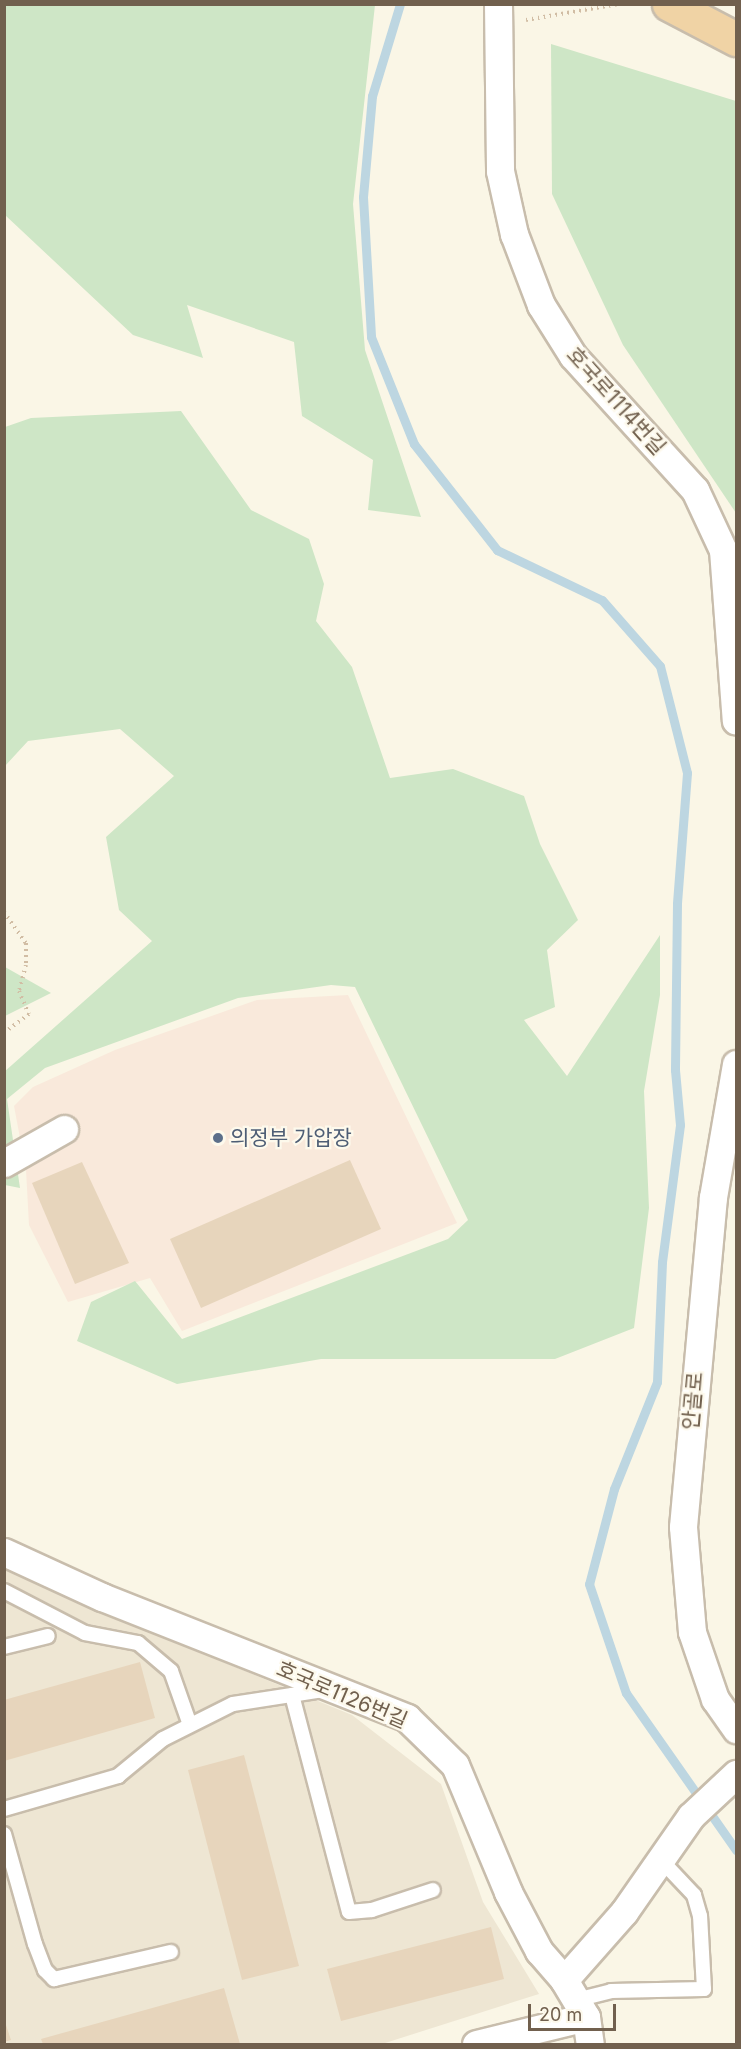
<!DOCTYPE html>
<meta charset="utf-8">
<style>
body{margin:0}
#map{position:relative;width:741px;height:2049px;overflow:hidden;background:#faf6e6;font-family:Inter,"Noto Sans KR",sans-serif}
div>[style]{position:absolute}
.residential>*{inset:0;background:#eee6d3}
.commercial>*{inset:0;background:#f9e9db}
.green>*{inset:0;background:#cee6c6}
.stream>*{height:9px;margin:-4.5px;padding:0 4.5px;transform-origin:4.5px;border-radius:4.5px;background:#bdd6e1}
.building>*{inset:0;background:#e7d5bc}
.path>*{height:4px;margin-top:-2px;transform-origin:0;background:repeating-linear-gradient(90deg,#d1bda4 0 1.5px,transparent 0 6px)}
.roads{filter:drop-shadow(2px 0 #c8bdac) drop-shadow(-2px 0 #c8bdac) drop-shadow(0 2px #c8bdac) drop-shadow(0 -2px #c8bdac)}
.service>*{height:14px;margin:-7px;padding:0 7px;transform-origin:7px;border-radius:7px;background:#fff}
.minor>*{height:27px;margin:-13.5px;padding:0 13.5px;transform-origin:13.5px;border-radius:13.5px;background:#fff}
.trunk>*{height:33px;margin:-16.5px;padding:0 16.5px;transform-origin:16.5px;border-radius:16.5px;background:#f0d3a5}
.dots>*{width:16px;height:16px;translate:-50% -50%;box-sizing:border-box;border:3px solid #fdf9ec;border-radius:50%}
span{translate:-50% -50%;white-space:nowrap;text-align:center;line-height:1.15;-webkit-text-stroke:4.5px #fdf9ec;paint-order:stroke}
.street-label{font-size:21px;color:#71604e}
.service-label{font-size:21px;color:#4e5e75}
.left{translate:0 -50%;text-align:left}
.frame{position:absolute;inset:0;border:6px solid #71604e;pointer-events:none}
.scale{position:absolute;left:528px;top:2004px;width:88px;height:27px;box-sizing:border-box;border:3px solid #71604e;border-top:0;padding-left:8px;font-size:18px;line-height:21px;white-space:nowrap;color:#71604e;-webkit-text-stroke:4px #fdf9ec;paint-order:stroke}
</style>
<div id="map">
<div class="residential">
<i style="clip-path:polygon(5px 1565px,157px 1635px,352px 1715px,441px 1784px,483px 1902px,539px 1994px,382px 2044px,5px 2044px)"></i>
</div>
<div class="commercial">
<i style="clip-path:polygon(348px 995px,457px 1223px,182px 1331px,150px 1278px,68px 1302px,29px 1225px,26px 1170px,14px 1106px,33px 1087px,115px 1050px,257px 1000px)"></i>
</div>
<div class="green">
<i style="clip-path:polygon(4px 5px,375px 5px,353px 204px,365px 350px,421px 517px,368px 510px,373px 460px,302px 416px,294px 342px,187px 305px,203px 358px,133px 335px,5px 215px)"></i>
<i style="clip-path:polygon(551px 44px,736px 101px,736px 513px,623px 345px,552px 194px)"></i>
<i style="clip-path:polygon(181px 411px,251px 510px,309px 539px,324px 584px,316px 621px,352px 667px,390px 778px,453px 769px,524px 796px,540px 844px,578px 920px,547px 950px,555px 1007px,524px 1020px,567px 1076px,660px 935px,660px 995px,644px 1091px,649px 1208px,634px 1328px,555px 1359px,321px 1359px,177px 1384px,77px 1341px,91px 1302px,135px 1281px,182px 1339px,448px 1239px,468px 1220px,355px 987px,331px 985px,238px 998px,45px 1068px,7px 1099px,20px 1188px,5px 1185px,4px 1072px,152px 941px,119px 910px,106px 837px,174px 776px,120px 729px,28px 741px,5px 766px,5px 427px,31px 418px)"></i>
<i style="clip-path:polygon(5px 967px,51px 993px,5px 1016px)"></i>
</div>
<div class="stream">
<i style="left:400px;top:4px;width:96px;rotate:106.9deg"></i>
<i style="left:372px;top:96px;width:101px;rotate:95.1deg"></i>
<i style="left:363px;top:197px;width:140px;rotate:86.7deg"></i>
<i style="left:371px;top:337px;width:115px;rotate:68.1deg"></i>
<i style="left:414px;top:444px;width:135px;rotate:51.9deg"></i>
<i style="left:497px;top:550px;width:116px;rotate:25.5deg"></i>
<i style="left:602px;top:600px;width:88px;rotate:48.7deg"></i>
<i style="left:660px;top:666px;width:110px;rotate:75.8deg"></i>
<i style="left:687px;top:773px;width:131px;rotate:94.4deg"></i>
<i style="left:677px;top:904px;width:166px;rotate:90.7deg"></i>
<i style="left:675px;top:1070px;width:55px;rotate:84.8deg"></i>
<i style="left:680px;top:1125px;width:138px;rotate:97.5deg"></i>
<i style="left:662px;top:1262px;width:120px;rotate:92.4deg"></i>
<i style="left:657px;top:1382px;width:115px;rotate:111.9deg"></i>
<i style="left:614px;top:1489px;width:98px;rotate:104.7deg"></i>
<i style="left:589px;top:1584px;width:115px;rotate:71.3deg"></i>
<i style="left:626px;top:1693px;width:192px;rotate:55deg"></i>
</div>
<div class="building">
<i style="clip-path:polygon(350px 1160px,381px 1229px,201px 1308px,170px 1239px)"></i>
<i style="clip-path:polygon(82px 1162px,129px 1263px,75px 1284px,32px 1183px)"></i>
<i style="clip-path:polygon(140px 1662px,155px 1718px,4px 1761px,4px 1700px)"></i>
<i style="clip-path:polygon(244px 1755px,299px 1966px,242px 1980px,188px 1770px)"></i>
<i style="clip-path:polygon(491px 1927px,504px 1979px,341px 2021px,327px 1969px)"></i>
<i style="clip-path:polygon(224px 1988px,240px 2044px,43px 2044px,41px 2039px)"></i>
<i style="clip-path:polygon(4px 2019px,11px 2040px,4px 2042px)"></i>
</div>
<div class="path">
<i style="left:526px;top:20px;width:94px;rotate:-9.8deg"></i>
<i style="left:4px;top:912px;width:38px;rotate:55deg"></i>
<i style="left:26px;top:943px;width:22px;rotate:90deg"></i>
<i style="left:26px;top:965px;width:27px;rotate:105deg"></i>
<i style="left:19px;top:991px;width:25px;rotate:67deg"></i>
<i style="left:29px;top:1014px;width:31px;rotate:143deg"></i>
</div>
<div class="roads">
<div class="service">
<i style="left:4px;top:1591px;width:91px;rotate:27.4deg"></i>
<i style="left:85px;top:1633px;width:54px;rotate:10.7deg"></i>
<i style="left:138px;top:1643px;width:43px;rotate:40.3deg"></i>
<i style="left:171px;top:1671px;width:57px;rotate:70.6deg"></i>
<i style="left:4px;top:1647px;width:45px;rotate:-14deg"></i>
<i style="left:292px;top:1695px;width:224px;rotate:75.3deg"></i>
<i style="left:349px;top:1912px;width:23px;rotate:-5deg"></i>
<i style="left:372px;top:1910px;width:64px;rotate:-18.2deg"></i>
<i style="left:4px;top:1809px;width:119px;rotate:-16.1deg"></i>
<i style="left:118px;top:1776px;width:58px;rotate:-39.4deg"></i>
<i style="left:163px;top:1739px;width:78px;rotate:-26.6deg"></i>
<i style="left:233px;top:1704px;width:91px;rotate:-8.8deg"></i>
<i style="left:4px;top:1834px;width:114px;rotate:74.3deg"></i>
<i style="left:35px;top:1944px;width:28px;rotate:69deg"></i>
<i style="left:45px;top:1970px;width:13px;rotate:45deg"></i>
<i style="left:54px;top:1979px;width:120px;rotate:-13deg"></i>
<i style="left:576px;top:2000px;width:36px;rotate:-14deg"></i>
<i style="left:611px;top:1991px;width:93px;rotate:-1.2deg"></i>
<i style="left:704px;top:1989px;width:73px;rotate:-93.1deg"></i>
<i style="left:700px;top:1916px;width:22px;rotate:-106deg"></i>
<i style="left:694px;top:1895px;width:50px;rotate:-133.4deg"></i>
</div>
<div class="minor">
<i style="left:498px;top:4px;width:167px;rotate:89.3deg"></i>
<i style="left:500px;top:171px;width:65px;rotate:77.5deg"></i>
<i style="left:514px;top:234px;width:76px;rotate:69.2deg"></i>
<i style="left:541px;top:305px;width:60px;rotate:57.9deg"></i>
<i style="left:573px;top:356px;width:181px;rotate:47.7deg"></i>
<i style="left:695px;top:490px;width:66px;rotate:65deg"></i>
<i style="left:723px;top:550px;width:171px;rotate:85.7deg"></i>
<i style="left:736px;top:1064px;width:135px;rotate:99.8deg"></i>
<i style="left:713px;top:1197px;width:331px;rotate:95.2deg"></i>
<i style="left:683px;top:1527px;width:105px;rotate:85.1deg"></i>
<i style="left:692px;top:1632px;width:71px;rotate:71.1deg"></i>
<i style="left:715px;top:1699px;width:37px;rotate:55deg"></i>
<i style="left:4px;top:1163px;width:69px;rotate:-29.5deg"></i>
<i style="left:4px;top:1552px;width:108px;rotate:24.7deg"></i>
<i style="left:102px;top:1597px;width:328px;rotate:21.6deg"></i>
<i style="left:407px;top:1718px;width:67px;rotate:44.4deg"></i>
<i style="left:455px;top:1765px;width:138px;rotate:67.3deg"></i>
<i style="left:508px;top:1892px;width:67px;rotate:62.3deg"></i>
<i style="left:539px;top:1951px;width:38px;rotate:49deg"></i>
<i style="left:564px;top:1980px;width:43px;rotate:59.3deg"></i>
<i style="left:586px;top:2017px;width:27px;rotate:82deg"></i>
<i style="left:564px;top:1980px;width:91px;rotate:-48.6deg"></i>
<i style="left:624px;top:1912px;width:117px;rotate:-55.1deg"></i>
<i style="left:691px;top:1816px;width:62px;rotate:-43deg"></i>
<i style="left:476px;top:2044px;width:113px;rotate:-13.8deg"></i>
</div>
<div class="trunk">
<i style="left:669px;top:4px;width:76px;rotate:27.6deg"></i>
</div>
</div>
<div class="dots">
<i style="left:218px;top:1138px;background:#5c6f8a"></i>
</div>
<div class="street-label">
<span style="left:616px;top:401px;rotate:48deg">호국로1114번길</span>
<span style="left:693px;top:1401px;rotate:-85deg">안골로</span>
<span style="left:342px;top:1695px;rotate:23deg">호국로1126번길</span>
</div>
<div class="service-label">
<span class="left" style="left:230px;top:1138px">의정부 가압장</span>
</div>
<div class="frame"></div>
<div class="scale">20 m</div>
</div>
